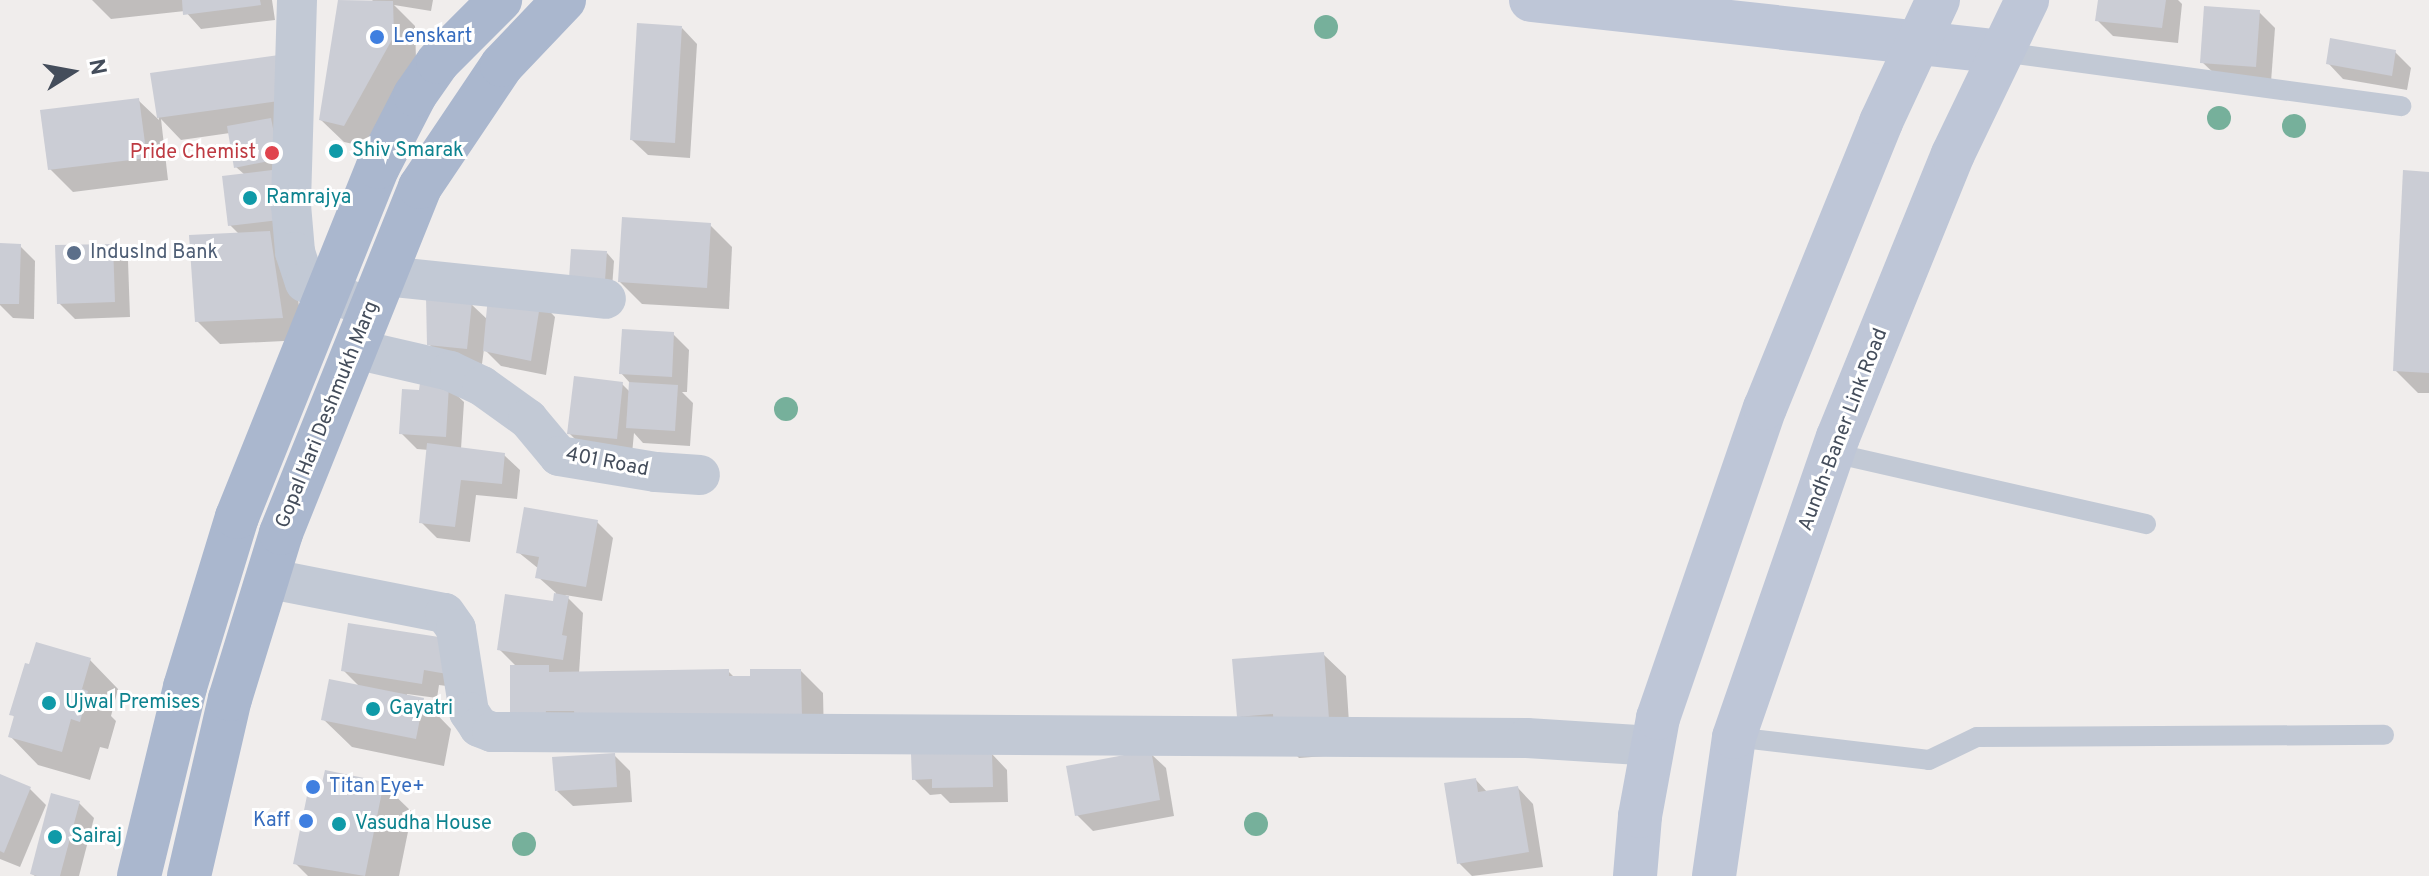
<!DOCTYPE html>
<style>
body{margin:0}
#map{position:relative;width:2429px;height:876px;overflow:hidden;background:#f0edec;font-family:Overpass,sans-serif}
div>[style]{position:absolute}
.shadow>*{inset:0;background:#0003}
.building>*{inset:0;background:#cbcdd5}
.lane>*{height:20px;margin:-10px;padding:0 10px;transform-origin:10px;border-radius:10px;background:#c2c9d5}
.street>*{height:40px;margin:-20px;padding:0 20px;transform-origin:20px;border-radius:20px;background:#c2c9d5}
.secondary>*{height:44px;margin:-22px;padding:0 22px;transform-origin:22px;border-radius:22px;background:#bec6d7}
.primary>*{height:44px;margin:-22px;padding:0 22px;transform-origin:22px;border-radius:22px;background:#aab7ce}
.trees>*{width:24px;height:24px;margin:-12px;border-radius:50%;background:#76b09b}
.dots>*{width:22px;height:22px;translate:-50% -50%;box-sizing:border-box;border:4px solid #fff;border-radius:50%}
span{translate:-50% -50%;white-space:nowrap;text-align:center;line-height:1.15;-webkit-text-stroke:6px #fff;paint-order:stroke}
.shop-label{font-size:20px;color:#366cbe}
.left{translate:0 -50%;text-align:left}
.right{translate:-100% -50%;text-align:right}
.culture-label{font-size:20px;color:#0d838f}
.health-label{font-size:20px;color:#be3a42}
.service-label{font-size:20px;color:#4e5e75}
.street-label{font-size:20px;color:#444d5b}
.north{position:absolute;left:32px;top:32px;width:80px;height:80px;-webkit-text-stroke:6px #fff;paint-order:stroke;rotate:79deg;font-size:22px;font-weight:700;line-height:32px;text-align:center;color:#444d5b}
.north::after{content:'';display:block;margin:auto;width:28px;height:36px;background:#444d5b;clip-path:polygon(50% 0,100% 100%,50% 72%,0 100%)}
</style>
<div id="map">
<div class="shadow">
<i style="clip-path:polygon(92px 0,272px 0,275px 20px,201px 29px,185px 11px,111px 19px)"></i>
<i style="clip-path:polygon(372px 0,433px 0,431px 11px,394px 5px,415px 26px,416px 59px,367px 147px,344px 142px,321px 120px,375px 3px)"></i>
<i style="clip-path:polygon(2100px 0,2178px 0,2182px 4px,2178px 43px,2113px 36px,2097px 20px)"></i>
<i style="clip-path:polygon(2259px 12px,2275px 28px,2271px 82px,2218px 77px,2202px 62px)"></i>
<i style="clip-path:polygon(682px 28px,697px 44px,690px 158px,648px 155px,632px 140px)"></i>
<i style="clip-path:polygon(2395px 52px,2411px 68px,2407px 90px,2343px 79px,2328px 63px)"></i>
<i style="clip-path:polygon(279px 57px,292px 258px,304px 340px,220px 344px,197px 321px,239px 234px,230px 225px,245px 175px,236px 167px,230px 133px,181px 140px,161px 119px,168px 180px,73px 192px,50px 169px,138px 100px,159px 120px,153px 75px)"></i>
<i style="clip-path:polygon(2429px 174px,2429px 393px,2418px 393px,2395px 370px)"></i>
<i style="clip-path:polygon(710px 225px,732px 247px,729px 309px,642px 304px,620px 282px)"></i>
<i style="clip-path:polygon(0 245px,20px 246px,35px 261px,34px 319px,13px 318px,0 305px)"></i>
<i style="clip-path:polygon(113px 246px,128px 261px,130px 317px,75px 319px,59px 303px)"></i>
<i style="clip-path:polygon(607px 253px,614px 261px,612px 288px,578px 286px)"></i>
<i style="clip-path:polygon(540px 301px,555px 317px,546px 375px,501px 366px,484px 349px,482px 364px,444px 360px,429px 344px,471px 304px,488px 320px)"></i>
<i style="clip-path:polygon(673px 334px,689px 350px,687px 392px,682px 392px,693px 403px,690px 446px,643px 443px,634px 433px,632px 454px,585px 449px,570px 434px,622px 384px,630px 392px,630px 383px,621px 373px)"></i>
<i style="clip-path:polygon(448px 387px,464px 402px,461px 449px,504px 455px,520px 470px,517px 499px,476px 495px,470px 542px,437px 538px,421px 522px,429px 450px,417px 449px,401px 433px,421px 392px)"></i>
<i style="clip-path:polygon(597px 522px,613px 538px,602px 601px,565px 595px,583px 613px,579px 673px,728px 671px,735px 678px,801px 671px,823px 693px,824px 739px,535px 740px,517px 667px,499px 649px,555px 604px,556px 593px,538px 577px,539px 569px,518px 552px)"></i>
<i style="clip-path:polygon(451px 640px,462px 688px,439px 685px,437px 698px,407px 694px,407px 697px,423px 700px,451px 729px,444px 766px,352px 747px,323px 719px,360px 687px,344px 671px)"></i>
<i style="clip-path:polygon(1323px 654px,1346px 676px,1351px 754px,1299px 758px,1279px 737px,1239px 716px)"></i>
<i style="clip-path:polygon(90px 660px,118px 689px,111px 716px,116px 721px,108px 749px,100px 747px,90px 780px,38px 765px,10px 736px,15px 718px,12px 714px)"></i>
<i style="clip-path:polygon(1150px 753px,1166px 768px,1174px 816px,1093px 831px,1077px 815px)"></i>
<i style="clip-path:polygon(992px 754px,1007px 770px,1008px 802px,950px 803px,941px 794px,930px 795px,914px 779px)"></i>
<i style="clip-path:polygon(614px 755px,630px 771px,632px 802px,573px 806px,557px 791px)"></i>
<i style="clip-path:polygon(0 776px,30px 789px,46px 805px,20px 867px,0 859px)"></i>
<i style="clip-path:polygon(1476px 780px,1488px 793px,1518px 788px,1533px 804px,1543px 867px,1472px 876px,1459px 863px)"></i>
<i style="clip-path:polygon(383px 784px,412px 812px,399px 876px,308px 876px,296px 864px)"></i>
<i style="clip-path:polygon(78px 802px,94px 818px,79px 876px,35px 876px,32px 874px)"></i>
</div>
<div class="building">
<i style="clip-path:polygon(182px 0,260px 0,261px 5px,183px 15px)"></i>
<i style="clip-path:polygon(338px 0,393px 1px,394px 36px,344px 126px,319px 120px)"></i>
<i style="clip-path:polygon(2098px 0,2166px 0,2162px 28px,2095px 21px)"></i>
<i style="clip-path:polygon(2204px 6px,2260px 10px,2256px 67px,2200px 63px)"></i>
<i style="clip-path:polygon(637px 23px,682px 26px,675px 143px,630px 140px)"></i>
<i style="clip-path:polygon(2330px 38px,2396px 50px,2392px 76px,2326px 64px)"></i>
<i style="clip-path:polygon(279px 55px,286px 100px,157px 118px,150px 73px)"></i>
<i style="clip-path:polygon(139px 98px,147px 158px,48px 170px,40px 110px)"></i>
<i style="clip-path:polygon(271px 118px,279px 159px,234px 168px,227px 126px)"></i>
<i style="clip-path:polygon(272px 170px,279px 220px,228px 226px,222px 176px)"></i>
<i style="clip-path:polygon(2403px 170px,2429px 172px,2429px 373px,2393px 371px)"></i>
<i style="clip-path:polygon(622px 217px,711px 223px,707px 288px,618px 282px)"></i>
<i style="clip-path:polygon(270px 231px,283px 318px,195px 322px,189px 235px)"></i>
<i style="clip-path:polygon(0 243px,21px 244px,19px 304px,0 304px)"></i>
<i style="clip-path:polygon(113px 244px,115px 302px,57px 304px,55px 245px)"></i>
<i style="clip-path:polygon(571px 249px,607px 251px,605px 281px,569px 279px)"></i>
<i style="clip-path:polygon(488px 296px,541px 299px,531px 361px,483px 351px)"></i>
<i style="clip-path:polygon(426px 297px,472px 302px,467px 349px,427px 345px)"></i>
<i style="clip-path:polygon(622px 329px,674px 332px,672px 377px,619px 374px)"></i>
<i style="clip-path:polygon(574px 376px,623px 382px,617px 439px,567px 434px)"></i>
<i style="clip-path:polygon(629px 382px,678px 385px,675px 431px,626px 428px)"></i>
<i style="clip-path:polygon(420px 383px,449px 385px,446px 437px,399px 434px,402px 389px,419px 390px)"></i>
<i style="clip-path:polygon(427px 443px,505px 453px,502px 484px,461px 480px,455px 527px,419px 523px)"></i>
<i style="clip-path:polygon(524px 507px,598px 520px,586px 587px,535px 578px,539px 557px,516px 553px)"></i>
<i style="clip-path:polygon(554px 593px,569px 596px,562px 635px,567px 636px,563px 660px,497px 650px,505px 594px,553px 601px)"></i>
<i style="clip-path:polygon(348px 623px,452px 639px,447px 674px,424px 670px,422px 684px,341px 671px)"></i>
<i style="clip-path:polygon(36px 642px,91px 658px,82px 689px,88px 691px,80px 722px,71px 719px,62px 752px,8px 737px,14px 716px,9px 715px,25px 663px,29px 664px)"></i>
<i style="clip-path:polygon(1324px 652px,1330px 732px,1274px 736px,1273px 714px,1237px 717px,1232px 659px)"></i>
<i style="clip-path:polygon(510px 665px,549px 665px,549px 672px,729px 669px,729px 676px,750px 676px,750px 669px,801px 669px,802px 717px,575px 718px,574px 711px,546px 711px,545px 718px,510px 719px)"></i>
<i style="clip-path:polygon(329px 679px,424px 698px,416px 739px,321px 720px)"></i>
<i style="clip-path:polygon(1151px 750px,1160px 800px,1075px 816px,1066px 766px)"></i>
<i style="clip-path:polygon(992px 752px,993px 787px,932px 788px,932px 779px,912px 780px,911px 754px)"></i>
<i style="clip-path:polygon(615px 753px,617px 787px,555px 791px,552px 757px)"></i>
<i style="clip-path:polygon(325px 770px,384px 782px,365px 876px,293px 864px,310px 781px,322px 783px)"></i>
<i style="clip-path:polygon(0 774px,31px 787px,4px 853px,0 851px)"></i>
<i style="clip-path:polygon(1476px 778px,1478px 792px,1518px 786px,1529px 852px,1457px 864px,1444px 783px)"></i>
<i style="clip-path:polygon(51px 793px,80px 801px,60px 876px,37px 876px,30px 874px)"></i>
</div>
<div class="lane">
<i style="left:2001px;top:52px;width:404px;rotate:7.7deg"></i>
<i style="left:1833px;top:453px;width:321px;rotate:12.8deg"></i>
<i style="left:1734px;top:737px;width:196px;rotate:6.7deg"></i>
<i style="left:1929px;top:760px;width:53px;rotate:-25.6deg"></i>
<i style="left:1977px;top:737px;width:407px;rotate:-0.3deg"></i>
</div>
<div class="street">
<i style="left:297px;top:0;width:205px;rotate:91.7deg"></i>
<i style="left:291px;top:205px;width:47px;rotate:85.1deg"></i>
<i style="left:295px;top:252px;width:32px;rotate:72deg"></i>
<i style="left:305px;top:282px;width:71px;rotate:22.2deg"></i>
<i style="left:385px;top:276px;width:222px;rotate:5.9deg"></i>
<i style="left:355px;top:349px;width:98px;rotate:13deg"></i>
<i style="left:450px;top:371px;width:35px;rotate:25deg"></i>
<i style="left:482px;top:386px;width:57px;rotate:35.7deg"></i>
<i style="left:528px;top:419px;width:48px;rotate:50deg"></i>
<i style="left:559px;top:456px;width:98px;rotate:9.4deg"></i>
<i style="left:656px;top:472px;width:44px;rotate:3.9deg"></i>
<i style="left:266px;top:578px;width:182px;rotate:11.1deg"></i>
<i style="left:445px;top:613px;width:19px;rotate:55deg"></i>
<i style="left:456px;top:629px;width:84px;rotate:81.1deg"></i>
<i style="left:469px;top:712px;width:18px;rotate:56deg"></i>
<i style="left:479px;top:727px;width:14px;rotate:21deg"></i>
<i style="left:492px;top:732px;width:1035px;rotate:0.33deg"></i>
<i style="left:1527px;top:738px;width:126px;rotate:3.6deg"></i>
</div>
<div class="secondary">
<i style="left:1531px;top:0;width:473px;rotate:6.3deg"></i>
<i style="left:1635px;top:876px;width:60px;rotate:-85.2deg"></i>
<i style="left:1640px;top:816px;width:100px;rotate:-79.6deg"></i>
<i style="left:1658px;top:718px;width:328px;rotate:-71deg"></i>
<i style="left:1765px;top:408px;width:309px;rotate:-67.9deg"></i>
<i style="left:1881px;top:122px;width:135px;rotate:-65deg"></i>
<i style="left:1714px;top:876px;width:140px;rotate:-81.8deg"></i>
<i style="left:1734px;top:737px;width:318px;rotate:-70.9deg"></i>
<i style="left:1838px;top:437px;width:305px;rotate:-67.9deg"></i>
<i style="left:1953px;top:154px;width:171px;rotate:-64.3deg"></i>
</div>
<div class="primary">
<i style="left:139px;top:876px;width:195px;rotate:-76.3deg"></i>
<i style="left:185px;top:687px;width:178px;rotate:-73deg"></i>
<i style="left:237px;top:517px;width:377px;rotate:-68.1deg"></i>
<i style="left:378px;top:167px;width:81px;rotate:-62.8deg"></i>
<i style="left:415px;top:95px;width:40px;rotate:-55.1deg"></i>
<i style="left:438px;top:62px;width:88px;rotate:-45deg"></i>
<i style="left:189px;top:876px;width:182px;rotate:-77deg"></i>
<i style="left:230px;top:699px;width:174px;rotate:-72.9deg"></i>
<i style="left:281px;top:533px;width:373px;rotate:-68.1deg"></i>
<i style="left:420px;top:187px;width:147px;rotate:-56.1deg"></i>
<i style="left:502px;top:65px;width:90px;rotate:-46.4deg"></i>
</div>
<div class="trees">
<i style="left:1326px;top:27px"></i>
<i style="left:2219px;top:118px"></i>
<i style="left:2294px;top:126px"></i>
<i style="left:786px;top:409px"></i>
<i style="left:1256px;top:824px"></i>
<i style="left:524px;top:844px"></i>
</div>
<div class="dots">
<i style="left:377px;top:37px;background:#3f7fe0"></i>
<i style="left:336px;top:151px;background:#0f9aa8"></i>
<i style="left:272px;top:153px;background:#e0444e"></i>
<i style="left:250px;top:198px;background:#0f9aa8"></i>
<i style="left:74px;top:253px;background:#5c6f8a"></i>
<i style="left:49px;top:703px;background:#0f9aa8"></i>
<i style="left:373px;top:709px;background:#0f9aa8"></i>
<i style="left:313px;top:787px;background:#3f7fe0"></i>
<i style="left:306px;top:821px;background:#3f7fe0"></i>
<i style="left:339px;top:824px;background:#0f9aa8"></i>
<i style="left:55px;top:837px;background:#0f9aa8"></i>
</div>
<div class="shop-label">
<span class="left" style="left:393px;top:37px">Lenskart</span>
<span class="left" style="left:329px;top:787px">Titan Eye+</span>
<span class="right" style="left:290px;top:821px">Kaff</span>
</div>
<div class="culture-label">
<span class="left" style="left:352px;top:151px">Shiv Smarak</span>
<span class="left" style="left:266px;top:198px">Ramrajya</span>
<span class="left" style="left:65px;top:703px">Ujwal Premises</span>
<span class="left" style="left:389px;top:709px">Gayatri</span>
<span class="left" style="left:355px;top:824px">Vasudha House</span>
<span class="left" style="left:71px;top:837px">Sairaj</span>
</div>
<div class="health-label">
<span class="right" style="left:256px;top:153px">Pride Chemist</span>
</div>
<div class="service-label">
<span class="left" style="left:90px;top:253px">IndusInd Bank</span>
</div>
<div class="street-label">
<span style="left:328px;top:415px;rotate:-68deg">Gopal Hari Deshmukh Marg</span>
<span style="left:1844px;top:430px;rotate:-69deg">Aundh-Baner Link Road</span>
<span style="left:607px;top:463px;rotate:11deg">401 Road</span>
</div>
<div class="north">N</div>
</div>
